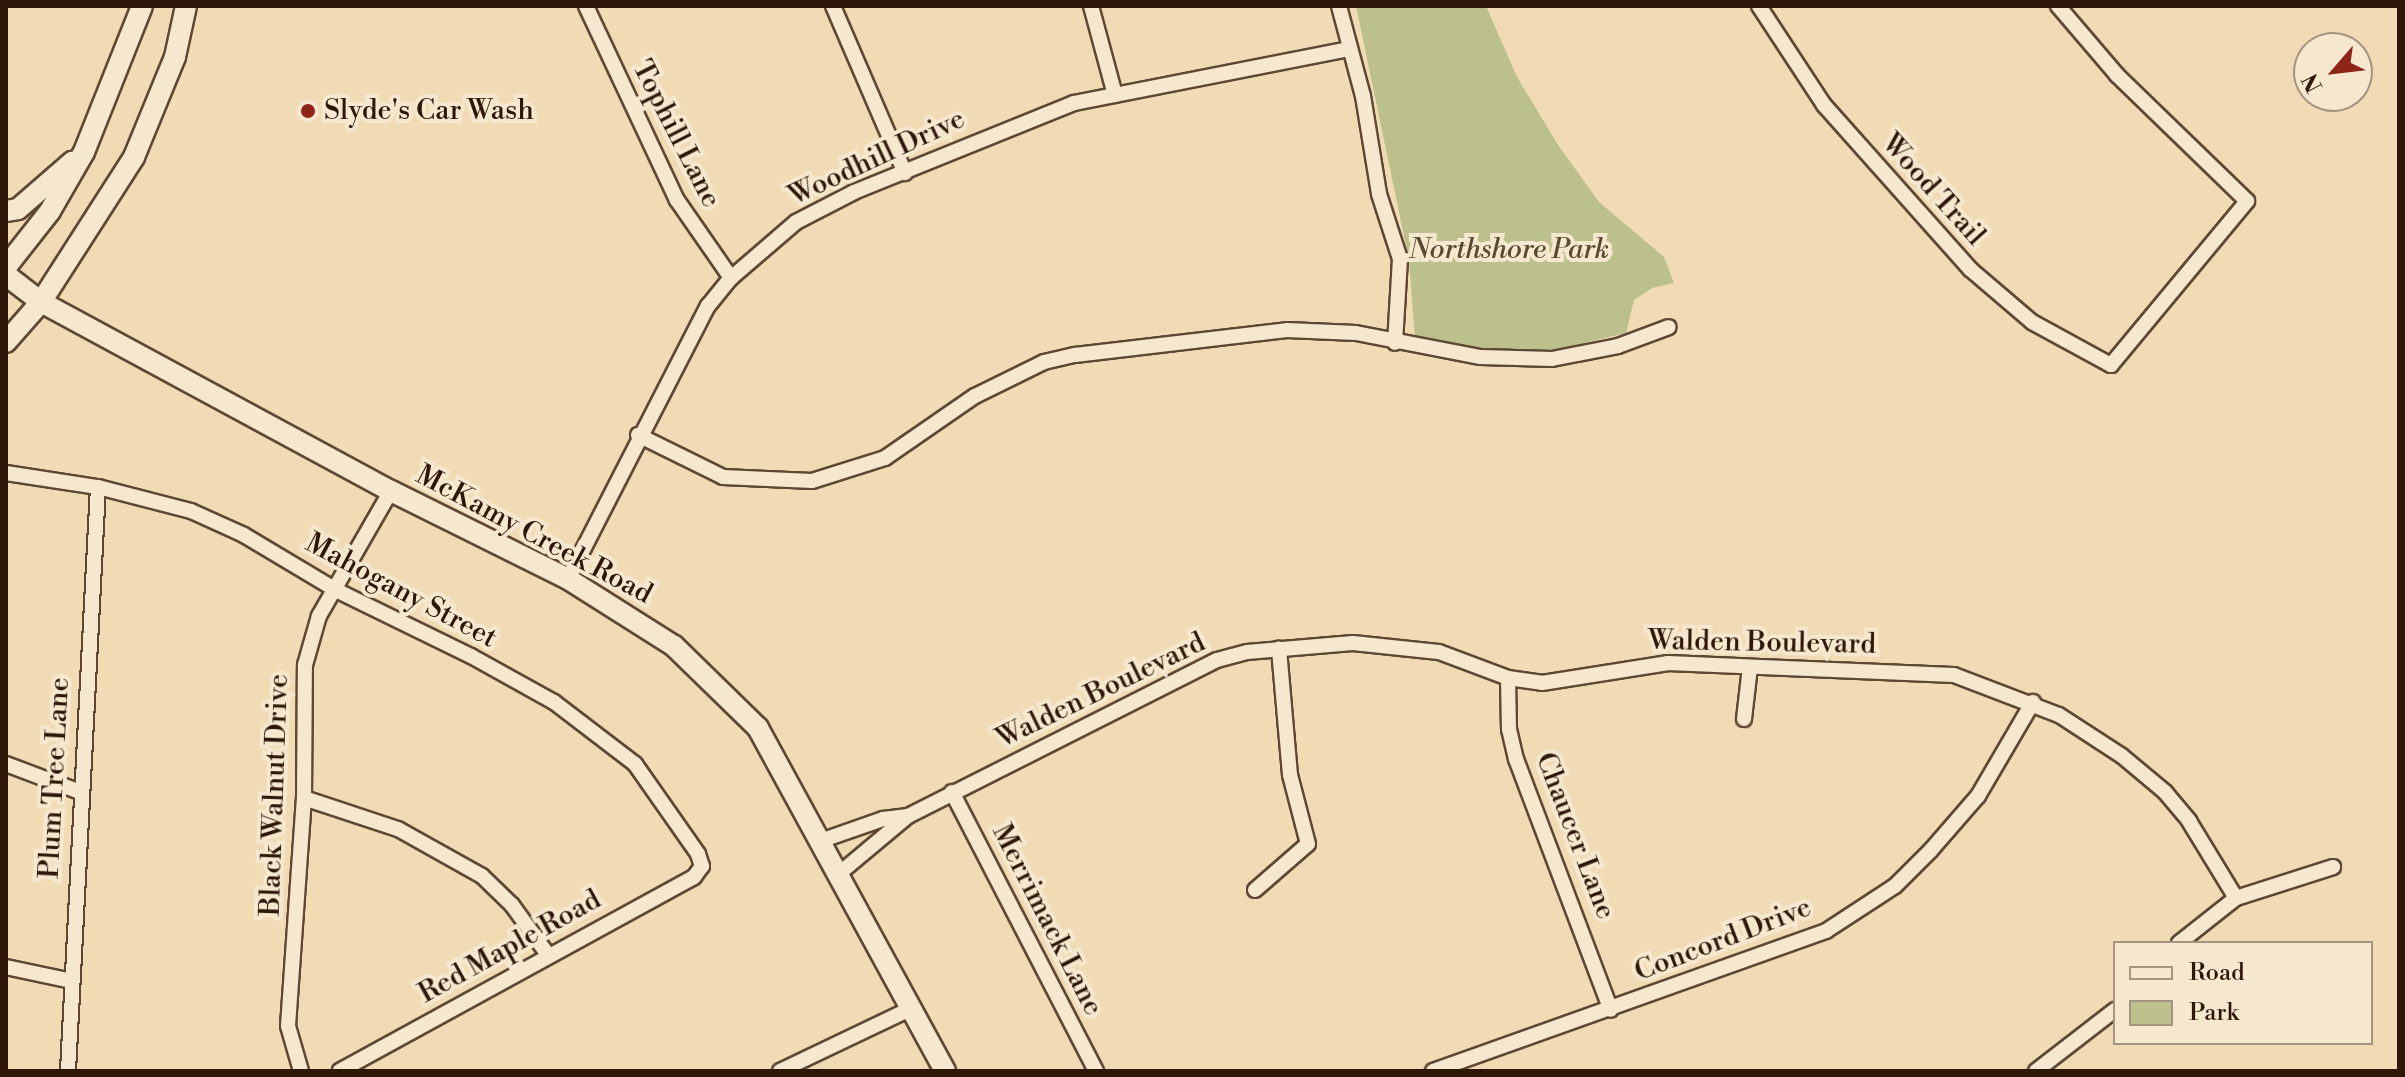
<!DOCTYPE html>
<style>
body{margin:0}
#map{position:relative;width:2405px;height:1077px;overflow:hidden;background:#f0dbb5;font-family:"Libre Bodoni",serif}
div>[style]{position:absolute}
.green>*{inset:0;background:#bbc08c}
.roads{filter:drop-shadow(2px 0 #5e4834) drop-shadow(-2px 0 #5e4834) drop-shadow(0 2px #5e4834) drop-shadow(0 -2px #5e4834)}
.street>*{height:14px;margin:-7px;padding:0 7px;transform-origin:7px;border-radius:7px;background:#f5e8cf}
.secondary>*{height:20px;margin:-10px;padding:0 10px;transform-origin:10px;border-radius:10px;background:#f5e8cf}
.dots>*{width:22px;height:22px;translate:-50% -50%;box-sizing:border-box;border:4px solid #f5e8cf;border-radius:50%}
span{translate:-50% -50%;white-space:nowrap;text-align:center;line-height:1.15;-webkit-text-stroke:8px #f5e8cf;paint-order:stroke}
.poi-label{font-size:28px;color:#2e1709}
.left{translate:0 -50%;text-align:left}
.street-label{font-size:28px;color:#2e1709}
.park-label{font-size:28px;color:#584a30;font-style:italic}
.frame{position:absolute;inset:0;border:8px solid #2e1709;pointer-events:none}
.legend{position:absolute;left:2113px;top:941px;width:260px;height:104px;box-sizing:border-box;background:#f5e8cf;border:2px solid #a59480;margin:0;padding:10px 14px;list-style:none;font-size:24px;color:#2e1709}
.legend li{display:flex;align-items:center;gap:16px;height:40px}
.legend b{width:40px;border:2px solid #a59480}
.north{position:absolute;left:2293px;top:32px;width:80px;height:80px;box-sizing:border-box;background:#f5e8cf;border:2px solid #a59480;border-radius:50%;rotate:242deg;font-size:22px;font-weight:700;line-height:32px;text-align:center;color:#2e1709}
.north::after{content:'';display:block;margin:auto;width:28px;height:36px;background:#8f2418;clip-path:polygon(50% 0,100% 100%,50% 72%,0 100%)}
</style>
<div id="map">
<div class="green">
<i style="clip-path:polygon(1356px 6px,1486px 6px,1517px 77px,1558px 145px,1599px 202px,1664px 257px,1674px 283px,1652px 288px,1634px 300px,1626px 333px,1543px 353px,1485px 353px,1415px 340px,1409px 260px)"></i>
</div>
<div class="roads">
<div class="street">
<i style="left:586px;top:6px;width:214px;rotate:64.9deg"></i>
<i style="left:677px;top:200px;width:95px;rotate:55.3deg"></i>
<i style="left:833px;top:6px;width:182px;rotate:66.7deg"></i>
<i style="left:1091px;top:6px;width:92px;rotate:74.9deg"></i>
<i style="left:1339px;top:6px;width:93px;rotate:75.1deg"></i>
<i style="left:1363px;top:96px;width:99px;rotate:80.7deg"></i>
<i style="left:1379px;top:194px;width:68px;rotate:72.1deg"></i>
<i style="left:1400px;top:259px;width:84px;rotate:93.4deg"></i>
<i style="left:1759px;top:6px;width:118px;rotate:56.7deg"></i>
<i style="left:1824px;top:105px;width:220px;rotate:48.3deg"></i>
<i style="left:1970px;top:269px;width:82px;rotate:40.5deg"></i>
<i style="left:2032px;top:322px;width:90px;rotate:28.6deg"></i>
<i style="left:2111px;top:365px;width:213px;rotate:-50.3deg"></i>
<i style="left:2247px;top:201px;width:181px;rotate:-135.9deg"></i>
<i style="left:2117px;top:75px;width:91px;rotate:-130.5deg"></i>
<i style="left:638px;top:435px;width:95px;rotate:26.3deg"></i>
<i style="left:723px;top:477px;width:89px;rotate:2.6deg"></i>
<i style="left:812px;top:481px;width:77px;rotate:-17.5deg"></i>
<i style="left:885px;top:458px;width:109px;rotate:-34.6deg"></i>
<i style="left:975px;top:396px;width:77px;rotate:-26.2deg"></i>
<i style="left:1044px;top:362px;width:32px;rotate:-13deg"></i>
<i style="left:1075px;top:355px;width:213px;rotate:-6.7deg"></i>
<i style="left:1287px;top:330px;width:69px;rotate:2.5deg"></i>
<i style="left:1356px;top:333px;width:127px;rotate:10.9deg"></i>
<i style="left:1481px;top:357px;width:71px;rotate:1.6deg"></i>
<i style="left:1552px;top:359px;width:67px;rotate:-11.1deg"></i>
<i style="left:1618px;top:346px;width:54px;rotate:-20.4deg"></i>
<i style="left:6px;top:473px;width:93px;rotate:8.7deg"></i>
<i style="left:98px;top:487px;width:96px;rotate:14.5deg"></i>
<i style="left:191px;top:511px;width:58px;rotate:24.4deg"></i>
<i style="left:244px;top:535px;width:107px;rotate:30.9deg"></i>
<i style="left:336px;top:590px;width:150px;rotate:26.1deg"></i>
<i style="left:471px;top:656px;width:95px;rotate:29deg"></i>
<i style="left:554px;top:702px;width:102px;rotate:37.4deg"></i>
<i style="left:635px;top:764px;width:110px;rotate:55deg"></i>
<i style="left:698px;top:854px;width:13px;rotate:72deg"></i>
<i style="left:702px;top:866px;width:14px;rotate:126deg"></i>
<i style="left:694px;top:877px;width:404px;rotate:151.3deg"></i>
<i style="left:568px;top:579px;width:307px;rotate:-62.9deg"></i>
<i style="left:708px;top:306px;width:36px;rotate:-51deg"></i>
<i style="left:731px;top:278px;width:86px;rotate:-40.7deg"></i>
<i style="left:796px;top:222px;width:65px;rotate:-27.3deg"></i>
<i style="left:854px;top:192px;width:237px;rotate:-22deg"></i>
<i style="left:1074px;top:103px;width:279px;rotate:-11.1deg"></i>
<i style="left:1508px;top:678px;width:51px;rotate:88.9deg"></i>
<i style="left:1509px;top:729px;width:31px;rotate:77deg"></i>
<i style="left:1516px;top:759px;width:268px;rotate:69.3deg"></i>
<i style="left:1744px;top:719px;width:52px;rotate:-83.4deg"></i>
<i style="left:6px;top:764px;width:79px;rotate:20.7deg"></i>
<i style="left:952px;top:792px;width:314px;rotate:62.7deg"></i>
<i style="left:304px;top:798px;width:99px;rotate:18.3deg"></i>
<i style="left:398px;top:829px;width:96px;rotate:29.2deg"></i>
<i style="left:482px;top:876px;width:42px;rotate:44deg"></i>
<i style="left:512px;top:905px;width:62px;rotate:54.2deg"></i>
<i style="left:823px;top:840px;width:64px;rotate:-19.3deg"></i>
<i style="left:883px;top:819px;width:25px;rotate:-7deg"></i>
<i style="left:841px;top:872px;width:87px;rotate:-39.9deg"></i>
<i style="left:908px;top:816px;width:346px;rotate:-26.8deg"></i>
<i style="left:1217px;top:660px;width:31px;rotate:-15deg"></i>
<i style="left:1247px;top:652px;width:106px;rotate:-4.9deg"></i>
<i style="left:1353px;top:643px;width:86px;rotate:6deg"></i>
<i style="left:1439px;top:652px;width:74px;rotate:20.6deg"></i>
<i style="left:1508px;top:678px;width:34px;rotate:8deg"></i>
<i style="left:1542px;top:683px;width:128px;rotate:-9deg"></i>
<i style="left:1668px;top:663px;width:286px;rotate:2.4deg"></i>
<i style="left:1954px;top:675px;width:112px;rotate:20.9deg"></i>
<i style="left:2059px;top:715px;width:75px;rotate:33.1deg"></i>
<i style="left:2122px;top:756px;width:56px;rotate:39.9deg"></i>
<i style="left:2165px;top:792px;width:38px;rotate:50deg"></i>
<i style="left:2189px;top:821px;width:90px;rotate:58.6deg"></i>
<i style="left:1255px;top:890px;width:70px;rotate:-41deg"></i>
<i style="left:1308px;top:844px;width:71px;rotate:-104.6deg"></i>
<i style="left:1290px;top:775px;width:127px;rotate:-95deg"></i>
<i style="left:2179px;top:943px;width:73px;rotate:-38.3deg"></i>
<i style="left:2236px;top:898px;width:102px;rotate:-17.7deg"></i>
<i style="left:6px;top:967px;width:67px;rotate:12deg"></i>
<i style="left:68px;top:1071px;width:585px;rotate:-87.06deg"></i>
<i style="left:301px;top:1071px;width:47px;rotate:-106.1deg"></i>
<i style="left:288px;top:1026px;width:229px;rotate:-86deg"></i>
<i style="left:304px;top:798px;width:133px;rotate:-89.6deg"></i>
<i style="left:305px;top:665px;width:51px;rotate:-74.1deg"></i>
<i style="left:319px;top:616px;width:144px;rotate:-60.1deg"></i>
<i style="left:780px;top:1071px;width:146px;rotate:-25.5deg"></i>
<i style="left:1433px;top:1071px;width:417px;rotate:-19.6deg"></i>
<i style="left:1826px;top:931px;width:82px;rotate:-33.1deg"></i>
<i style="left:1895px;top:886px;width:51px;rotate:-45deg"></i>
<i style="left:1931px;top:850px;width:72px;rotate:-49deg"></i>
<i style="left:1978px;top:796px;width:109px;rotate:-59.7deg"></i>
<i style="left:2036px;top:1071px;width:100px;rotate:-37.7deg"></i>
</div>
<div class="secondary">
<i style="left:6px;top:211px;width:12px;rotate:-9deg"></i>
<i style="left:18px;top:209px;width:72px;rotate:-41deg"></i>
<i style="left:6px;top:267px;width:71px;rotate:-51.8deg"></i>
<i style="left:50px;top:211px;width:68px;rotate:-60deg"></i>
<i style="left:84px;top:152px;width:157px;rotate:-68.3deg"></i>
<i style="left:6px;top:275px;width:44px;rotate:37.6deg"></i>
<i style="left:41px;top:302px;width:398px;rotate:28.4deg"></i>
<i style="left:391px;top:491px;width:198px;rotate:26.4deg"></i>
<i style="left:568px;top:579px;width:125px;rotate:32.3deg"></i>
<i style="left:674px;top:646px;width:117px;rotate:44.3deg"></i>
<i style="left:758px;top:728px;width:391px;rotate:61.4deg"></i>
<i style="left:6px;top:342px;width:53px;rotate:-48.8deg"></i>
<i style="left:41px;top:302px;width:172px;rotate:-57.3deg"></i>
<i style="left:134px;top:157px;width:108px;rotate:-67.7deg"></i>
<i style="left:175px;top:57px;width:52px;rotate:-77.8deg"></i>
</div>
</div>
<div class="dots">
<i style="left:308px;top:111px;background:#8f2418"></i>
</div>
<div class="poi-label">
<span class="left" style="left:324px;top:111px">Slyde's Car Wash</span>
</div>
<div class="street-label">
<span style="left:676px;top:134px;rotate:63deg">Tophill Lane</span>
<span style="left:877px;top:158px;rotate:-25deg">Woodhill Drive</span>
<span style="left:1933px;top:190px;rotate:48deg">Wood Trail</span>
<span style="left:534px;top:535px;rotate:28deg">McKamy Creek Road</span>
<span style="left:401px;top:591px;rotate:28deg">Mahogany Street</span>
<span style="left:1762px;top:643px;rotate:1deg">Walden Boulevard</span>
<span style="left:1101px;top:691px;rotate:-26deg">Walden Boulevard</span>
<span style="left:55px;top:778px;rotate:-87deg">Plum Tree Lane</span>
<span style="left:275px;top:795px;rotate:-88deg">Black Walnut Drive</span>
<span style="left:1575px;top:836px;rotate:69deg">Chaucer Lane</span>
<span style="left:1047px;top:920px;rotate:63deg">Merrimack Lane</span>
<span style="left:1723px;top:940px;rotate:-21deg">Concord Drive</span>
<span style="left:510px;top:947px;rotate:-29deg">Red Maple Road</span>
</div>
<div class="park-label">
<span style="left:1509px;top:250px">Northshore Park</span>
</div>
<div class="frame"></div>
<ul class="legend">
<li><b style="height:10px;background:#f5e8cf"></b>Road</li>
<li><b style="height:22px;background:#bbc08c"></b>Park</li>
</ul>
<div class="north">N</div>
</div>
